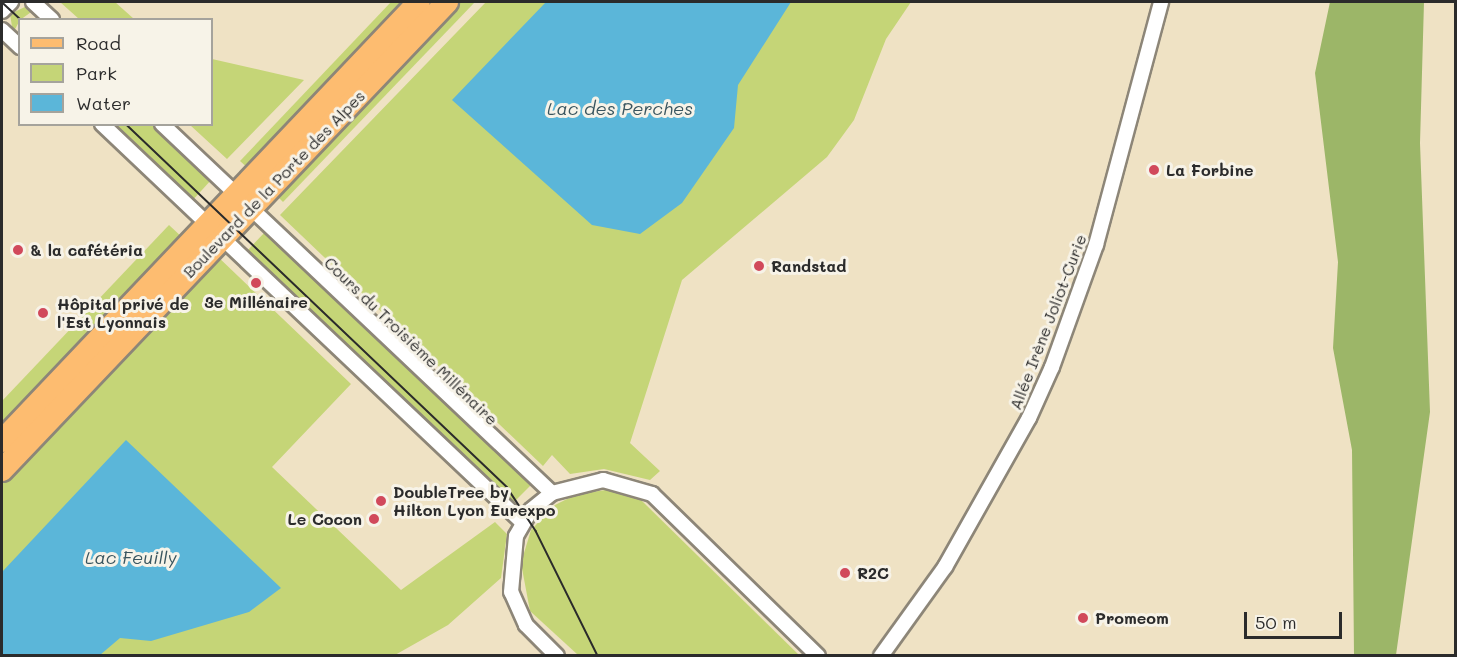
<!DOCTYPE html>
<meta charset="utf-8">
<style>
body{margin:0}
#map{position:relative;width:1457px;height:657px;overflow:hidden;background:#efe2c4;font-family:Mali,sans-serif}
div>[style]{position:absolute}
.green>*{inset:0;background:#c5d577}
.forest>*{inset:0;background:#9cb668}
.water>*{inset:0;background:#5bb6d9}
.roads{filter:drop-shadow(2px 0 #8d8678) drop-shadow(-2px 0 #8d8678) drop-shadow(0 2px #8d8678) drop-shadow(0 -2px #8d8678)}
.minor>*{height:14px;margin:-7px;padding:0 7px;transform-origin:7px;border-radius:7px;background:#fff}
.primary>*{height:22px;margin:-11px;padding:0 11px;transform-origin:11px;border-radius:11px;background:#fdbc70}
.tram>*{height:1.5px;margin:-0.75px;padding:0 0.75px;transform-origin:0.75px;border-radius:0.75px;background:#2b2b2b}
.dots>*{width:16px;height:16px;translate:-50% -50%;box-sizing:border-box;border:3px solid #f7f3e8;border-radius:50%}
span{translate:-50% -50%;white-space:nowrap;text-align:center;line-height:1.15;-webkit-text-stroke:6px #f7f3e8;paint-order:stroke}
.poi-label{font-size:16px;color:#2b2b2b;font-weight:700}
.left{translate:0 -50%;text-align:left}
.right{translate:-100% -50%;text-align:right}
.street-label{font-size:16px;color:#2b2b2b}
.water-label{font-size:18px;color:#39555f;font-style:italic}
.frame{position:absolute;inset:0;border:3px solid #2b2b2b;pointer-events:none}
.legend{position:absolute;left:18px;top:18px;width:195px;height:108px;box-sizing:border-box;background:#f7f3e8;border:2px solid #a5a39c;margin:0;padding:8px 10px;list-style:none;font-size:18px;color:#2b2b2b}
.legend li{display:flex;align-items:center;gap:12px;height:30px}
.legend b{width:30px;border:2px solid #a5a39c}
.scale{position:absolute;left:1244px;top:612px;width:98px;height:27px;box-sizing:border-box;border:3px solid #2b2b2b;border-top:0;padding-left:8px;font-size:18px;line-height:21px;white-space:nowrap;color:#2b2b2b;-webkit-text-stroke:4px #f7f3e8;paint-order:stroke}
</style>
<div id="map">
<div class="green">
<i style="clip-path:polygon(60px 2px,115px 2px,134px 19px,79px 19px)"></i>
<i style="clip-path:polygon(391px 2px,405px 2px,250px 170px,240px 161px)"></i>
<i style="clip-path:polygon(456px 2px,475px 2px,283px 202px,275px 194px)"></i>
<i style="clip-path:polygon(486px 2px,911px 2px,886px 39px,854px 120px,827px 157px,682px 280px,630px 443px,660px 471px,650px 480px,604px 469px,570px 474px,552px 455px,543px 466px,280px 215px)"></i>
<i style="clip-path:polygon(27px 6px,34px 10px,20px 20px,13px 33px,10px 14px)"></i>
<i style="clip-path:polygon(212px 59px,304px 80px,227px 159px,190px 125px,212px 124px)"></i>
<i style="clip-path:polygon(110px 125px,154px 125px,212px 179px,191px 202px)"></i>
<i style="clip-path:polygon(169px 225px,184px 239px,2px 431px,2px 401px)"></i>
<i style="clip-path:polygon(266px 231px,532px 484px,510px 506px,245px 253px)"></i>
<i style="clip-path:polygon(215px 254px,351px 384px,272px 467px,401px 590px,495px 522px,507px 534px,501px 578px,448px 625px,395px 655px,2px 655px,2px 479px)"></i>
<i style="clip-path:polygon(606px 490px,641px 500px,799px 655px,578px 655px,530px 611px,521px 563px,531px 530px,555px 505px,577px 494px)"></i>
</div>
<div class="forest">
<i style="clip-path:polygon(1330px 2px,1424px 2px,1420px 143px,1430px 412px,1396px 655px,1354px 655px,1352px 450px,1333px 348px,1338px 262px,1315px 73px)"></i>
</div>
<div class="water">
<i style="clip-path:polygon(546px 2px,791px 2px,738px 85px,734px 128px,682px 203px,640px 234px,592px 225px,452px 100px)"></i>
<i style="clip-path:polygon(126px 440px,281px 588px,249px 612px,151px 641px,120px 638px,100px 655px,2px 655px,2px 572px)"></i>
</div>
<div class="roads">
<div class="minor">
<i style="left:33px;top:2px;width:26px;rotate:43deg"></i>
<i style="left:2px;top:11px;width:13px;rotate:-45deg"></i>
<i style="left:2px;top:30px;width:25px;rotate:43deg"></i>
<i style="left:102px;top:124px;width:579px;rotate:43.46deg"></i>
<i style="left:162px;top:124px;width:537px;rotate:43.42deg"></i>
<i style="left:557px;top:656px;width:44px;rotate:-135deg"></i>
<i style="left:526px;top:625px;width:36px;rotate:-114deg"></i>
<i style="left:511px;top:592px;width:56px;rotate:-84.9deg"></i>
<i style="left:516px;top:536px;width:30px;rotate:-60deg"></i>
<i style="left:531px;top:510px;width:27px;rotate:-39deg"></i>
<i style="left:552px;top:493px;width:53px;rotate:-14.3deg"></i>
<i style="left:603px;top:480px;width:51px;rotate:15.9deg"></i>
<i style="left:652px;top:494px;width:232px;rotate:44.3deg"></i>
<i style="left:881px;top:656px;width:110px;rotate:-54.3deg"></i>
<i style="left:945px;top:567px;width:171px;rotate:-60.6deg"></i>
<i style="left:1029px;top:418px;width:56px;rotate:-65.7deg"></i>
<i style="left:1052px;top:367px;width:130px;rotate:-70.2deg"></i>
<i style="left:1096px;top:245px;width:252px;rotate:-75deg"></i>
</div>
<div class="primary">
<i style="left:2px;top:441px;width:605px;rotate:-46.47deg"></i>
<i style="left:2px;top:470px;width:646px;rotate:-46.44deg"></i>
</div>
</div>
<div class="tram">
<i style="left:2px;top:2px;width:26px;rotate:43deg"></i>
<i style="left:126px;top:124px;width:526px;rotate:43.61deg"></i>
<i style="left:507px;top:487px;width:53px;rotate:56.6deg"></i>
<i style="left:536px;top:531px;width:140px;rotate:63.6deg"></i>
</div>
<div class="dots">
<i style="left:1154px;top:170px;background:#d1495b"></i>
<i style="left:18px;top:250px;background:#d1495b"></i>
<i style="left:759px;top:266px;background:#d1495b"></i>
<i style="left:256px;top:283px;background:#d1495b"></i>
<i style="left:43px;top:313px;background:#d1495b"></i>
<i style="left:381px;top:501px;background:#d1495b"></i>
<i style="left:374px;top:519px;background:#d1495b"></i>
<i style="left:845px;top:573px;background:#d1495b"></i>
<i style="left:1083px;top:618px;background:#d1495b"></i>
</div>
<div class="poi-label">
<span class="left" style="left:1166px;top:170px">La Forbine</span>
<span class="left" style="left:30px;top:250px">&amp; la cafétéria</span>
<span class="left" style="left:771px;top:266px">Randstad</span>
<span style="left:256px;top:302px">3e Millénaire</span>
<span class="left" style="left:57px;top:313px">Hôpital privé de<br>l'Est Lyonnais</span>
<span class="left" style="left:393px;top:501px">DoubleTree by<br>Hilton Lyon Eurexpo</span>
<span class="right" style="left:362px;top:519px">Le Cocon</span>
<span class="left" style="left:857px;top:573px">R2C</span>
<span class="left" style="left:1095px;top:618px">Promeom</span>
</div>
<div class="street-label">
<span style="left:274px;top:184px;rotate:-46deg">Boulevard de la Porte des Alpes</span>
<span style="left:1048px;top:322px;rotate:-69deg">Allée Irène Joliot-Curie</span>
<span style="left:411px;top:341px;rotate:44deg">Cours du Troisième Millénaire</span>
</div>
<div class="water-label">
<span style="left:620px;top:108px">Lac des Perches</span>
<span style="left:131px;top:557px">Lac Feuilly</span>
</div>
<div class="frame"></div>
<ul class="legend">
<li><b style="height:8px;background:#fdbc70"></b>Road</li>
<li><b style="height:16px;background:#c5d577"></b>Park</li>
<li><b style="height:16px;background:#5bb6d9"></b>Water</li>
</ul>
<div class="scale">50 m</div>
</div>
